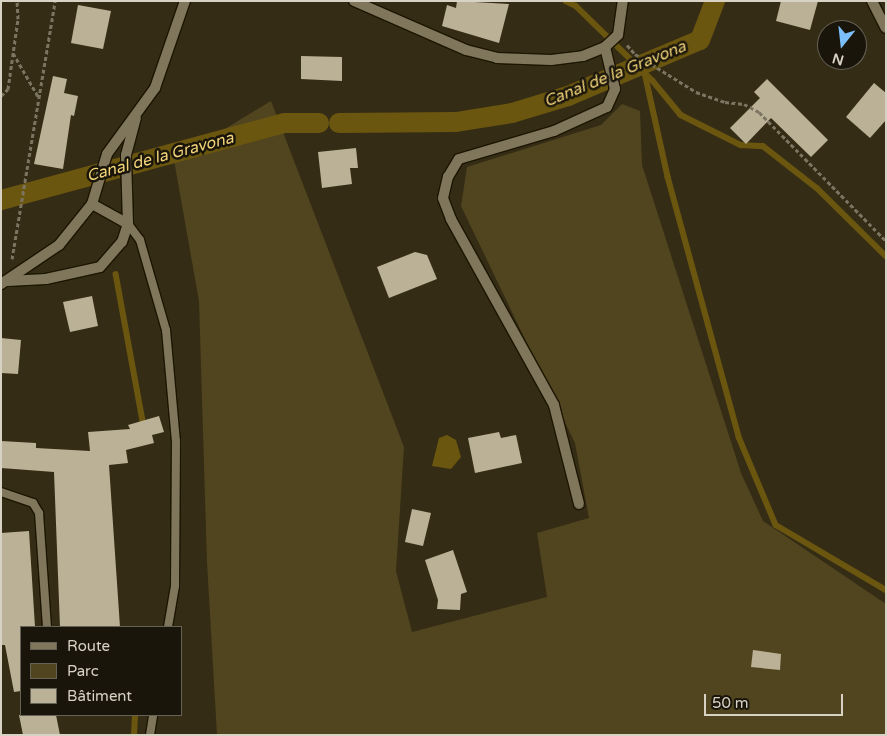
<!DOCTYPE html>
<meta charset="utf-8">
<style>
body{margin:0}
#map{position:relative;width:887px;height:736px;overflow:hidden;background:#352c15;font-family:"Varela Round",sans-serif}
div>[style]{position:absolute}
.green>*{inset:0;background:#51451f}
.water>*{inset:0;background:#6b5610}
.stream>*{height:5.5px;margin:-2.75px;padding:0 2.75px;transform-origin:2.75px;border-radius:2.75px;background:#6b5610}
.canal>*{height:20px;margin:-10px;padding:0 10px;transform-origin:10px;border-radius:10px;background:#6b5610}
.building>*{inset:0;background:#bbb196}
.path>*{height:3px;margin-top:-1.5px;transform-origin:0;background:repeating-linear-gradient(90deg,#7b7461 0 4px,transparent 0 6.5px)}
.roads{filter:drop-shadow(1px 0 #1c1500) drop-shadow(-1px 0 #1c1500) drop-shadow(0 1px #1c1500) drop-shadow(0 -1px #1c1500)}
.service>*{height:8px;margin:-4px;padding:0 4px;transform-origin:4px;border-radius:4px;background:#7f765c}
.minor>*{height:10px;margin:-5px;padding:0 5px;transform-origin:5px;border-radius:5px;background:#7f765c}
.tertiary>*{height:10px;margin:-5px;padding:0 5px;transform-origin:5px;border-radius:5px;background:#7f765c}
span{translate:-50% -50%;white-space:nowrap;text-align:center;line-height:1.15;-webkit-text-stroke:5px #19150b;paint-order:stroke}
.water-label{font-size:16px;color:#f4d579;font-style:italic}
.frame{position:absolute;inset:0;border:2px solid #d7d2c4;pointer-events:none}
.legend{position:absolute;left:20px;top:626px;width:162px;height:90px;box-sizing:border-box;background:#19150b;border:1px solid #656155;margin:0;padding:6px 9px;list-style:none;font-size:15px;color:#d7d2c4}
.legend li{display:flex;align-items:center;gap:10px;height:25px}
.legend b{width:25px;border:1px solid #656155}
.north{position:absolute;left:817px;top:20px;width:50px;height:50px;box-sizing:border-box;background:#19150b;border:1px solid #656155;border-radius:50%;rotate:196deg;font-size:14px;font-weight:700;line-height:20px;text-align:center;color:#d7d2c4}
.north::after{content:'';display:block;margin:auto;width:18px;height:22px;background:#7bbef9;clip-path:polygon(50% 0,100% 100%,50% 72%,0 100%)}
.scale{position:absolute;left:704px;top:694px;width:139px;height:22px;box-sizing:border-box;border:2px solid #d7d2c4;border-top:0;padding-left:6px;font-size:15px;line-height:18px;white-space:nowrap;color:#d7d2c4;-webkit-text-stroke:4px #19150b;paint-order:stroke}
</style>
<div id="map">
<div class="green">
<i style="clip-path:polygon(271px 101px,404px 447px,396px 571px,412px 632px,547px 597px,537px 533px,589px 518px,575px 443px,461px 206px,467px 167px,601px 125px,622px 104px,640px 111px,642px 165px,741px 473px,763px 521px,886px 604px,886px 735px,217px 735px,207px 562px,199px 301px,174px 160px)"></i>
</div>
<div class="water">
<i style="clip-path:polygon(447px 435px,456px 440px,461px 457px,451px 469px,432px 466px,439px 438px)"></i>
</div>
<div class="stream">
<i style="left:566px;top:1px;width:11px;rotate:27deg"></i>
<i style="left:576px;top:6px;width:107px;rotate:44.2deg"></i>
<i style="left:653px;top:81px;width:44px;rotate:50.5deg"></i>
<i style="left:681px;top:115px;width:67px;rotate:26.6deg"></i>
<i style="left:741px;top:145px;width:22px;rotate:3deg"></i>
<i style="left:763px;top:146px;width:68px;rotate:37.9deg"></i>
<i style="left:817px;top:188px;width:97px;rotate:44.6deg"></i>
<i style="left:645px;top:73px;width:107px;rotate:77.5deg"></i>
<i style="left:668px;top:177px;width:270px;rotate:74.7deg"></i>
<i style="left:739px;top:437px;width:95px;rotate:67.2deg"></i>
<i style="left:776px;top:525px;width:128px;rotate:30.6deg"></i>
<i style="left:116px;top:274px;width:149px;rotate:79.6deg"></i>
<i style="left:134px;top:735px;width:20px;rotate:-87deg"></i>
</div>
<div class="canal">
<i style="left:339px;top:123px;width:117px;rotate:-0.5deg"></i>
<i style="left:456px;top:122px;width:57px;rotate:-9.1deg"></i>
<i style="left:512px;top:113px;width:59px;rotate:-16.9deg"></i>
<i style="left:568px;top:96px;width:143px;rotate:-23deg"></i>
<i style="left:700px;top:40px;width:42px;rotate:-69deg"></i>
<i style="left:1px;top:200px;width:294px;rotate:-15.2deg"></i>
<i style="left:285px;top:123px;width:34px"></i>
</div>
<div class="building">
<i style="clip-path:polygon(457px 1px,509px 4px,499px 43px,442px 26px,447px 5px,456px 8px)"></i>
<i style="clip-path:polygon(781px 1px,818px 1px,810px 30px,776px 21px)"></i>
<i style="clip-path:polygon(78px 5px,111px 11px,103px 49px,71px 43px)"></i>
<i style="clip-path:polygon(301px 56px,342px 57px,342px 81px,301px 79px)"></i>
<i style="clip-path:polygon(53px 76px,67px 79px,64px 93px,78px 96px,74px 116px,71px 115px,63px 169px,34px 164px)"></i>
<i style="clip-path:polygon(767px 79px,828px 140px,811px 157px,771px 118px,746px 144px,730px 128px,760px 98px,754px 92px)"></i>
<i style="clip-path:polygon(874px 83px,886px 93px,886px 120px,870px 138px,846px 117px)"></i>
<i style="clip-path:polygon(356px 148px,358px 168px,350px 168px,352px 184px,322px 188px,318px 152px)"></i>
<i style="clip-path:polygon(415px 252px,427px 255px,437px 279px,389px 298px,377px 267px)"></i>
<i style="clip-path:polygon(92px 296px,98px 326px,70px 332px,63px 302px)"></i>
<i style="clip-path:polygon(1px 338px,21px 340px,18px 374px,1px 373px)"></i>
<i style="clip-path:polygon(159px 416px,164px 432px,152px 435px,154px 443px,126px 450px,128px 463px,109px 465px,120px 627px,60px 627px,54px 472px,1px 468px,1px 441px,36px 443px,36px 448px,90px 451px,88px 432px,130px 429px,128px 425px)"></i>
<i style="clip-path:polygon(499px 432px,501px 438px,516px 435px,522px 463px,475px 473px,468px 438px)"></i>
<i style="clip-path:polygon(412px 509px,431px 513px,423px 546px,405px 542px)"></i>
<i style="clip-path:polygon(29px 531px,35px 627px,21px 627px,21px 691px,14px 692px,5px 645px,1px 645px,1px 533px)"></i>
<i style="clip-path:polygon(453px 550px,467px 592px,461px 594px,460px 610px,437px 609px,438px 600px,425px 560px)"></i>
<i style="clip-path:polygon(753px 650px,781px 654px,780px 670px,751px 667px)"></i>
<i style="clip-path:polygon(19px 715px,56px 715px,60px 735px,23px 735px)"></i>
</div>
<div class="path">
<i style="left:627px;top:45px;width:12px;rotate:48deg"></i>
<i style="left:635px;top:54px;width:72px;rotate:31.9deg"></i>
<i style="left:696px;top:92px;width:31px;rotate:19deg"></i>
<i style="left:725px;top:102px;width:19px;rotate:6deg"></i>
<i style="left:744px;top:104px;width:17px;rotate:28deg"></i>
<i style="left:759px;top:112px;width:181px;rotate:45.4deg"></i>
<i style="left:13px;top:53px;width:52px;rotate:60deg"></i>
<i style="left:1px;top:96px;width:10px;rotate:-45deg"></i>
<i style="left:8px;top:89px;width:71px;rotate:-81.9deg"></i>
<i style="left:18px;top:19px;width:18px;rotate:-93deg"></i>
<i style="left:12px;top:259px;width:262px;rotate:-80.5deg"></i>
</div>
<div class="roads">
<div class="service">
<i style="left:128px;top:224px;width:20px;rotate:53deg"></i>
<i style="left:140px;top:240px;width:94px;rotate:73.9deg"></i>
<i style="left:166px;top:330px;width:111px;rotate:84.9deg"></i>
<i style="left:176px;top:441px;width:145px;rotate:90.4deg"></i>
<i style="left:175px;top:586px;width:42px;rotate:99.7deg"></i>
<i style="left:1px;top:492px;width:34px;rotate:19deg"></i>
<i style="left:33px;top:503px;width:12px;rotate:59deg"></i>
<i style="left:39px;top:513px;width:114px;rotate:86deg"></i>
<i style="left:150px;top:735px;width:20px;rotate:-81deg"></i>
</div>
<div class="minor">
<i style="left:354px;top:1px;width:122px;rotate:23.6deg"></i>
<i style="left:466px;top:50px;width:32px;rotate:14deg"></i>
<i style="left:497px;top:58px;width:54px;rotate:2.1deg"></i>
<i style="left:551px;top:60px;width:32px;rotate:-7deg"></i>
<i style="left:583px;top:56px;width:24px;rotate:-22deg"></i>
<i style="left:605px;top:47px;width:18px;rotate:-43deg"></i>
<i style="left:618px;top:35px;width:34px;rotate:-82deg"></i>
<i style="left:872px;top:1px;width:30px;rotate:63deg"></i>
<i style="left:92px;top:204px;width:41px;rotate:29.1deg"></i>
<i style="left:579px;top:504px;width:102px;rotate:-104.2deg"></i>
<i style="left:554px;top:405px;width:213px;rotate:-119deg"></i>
<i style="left:451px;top:219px;width:22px;rotate:-111deg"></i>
<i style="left:443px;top:198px;width:22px;rotate:-77deg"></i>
<i style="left:448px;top:177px;width:21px;rotate:-59deg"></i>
<i style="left:459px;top:159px;width:99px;rotate:-16.4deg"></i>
<i style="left:554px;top:131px;width:58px;rotate:-24.4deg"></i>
<i style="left:607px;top:107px;width:20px;rotate:-66deg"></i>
<i style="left:615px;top:89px;width:43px;rotate:-103.4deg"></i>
</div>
<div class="tertiary">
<i style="left:8px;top:281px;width:38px;rotate:-3deg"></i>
<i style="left:46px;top:279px;width:55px;rotate:-12.5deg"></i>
<i style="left:100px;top:267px;width:33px;rotate:-49deg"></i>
<i style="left:122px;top:242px;width:19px;rotate:-72deg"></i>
<i style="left:128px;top:224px;width:69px;rotate:-91.7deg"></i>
<i style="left:126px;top:155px;width:38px;rotate:-75deg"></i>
<i style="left:1px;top:284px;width:70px;rotate:-33.9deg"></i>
<i style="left:59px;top:245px;width:53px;rotate:-51.2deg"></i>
<i style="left:92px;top:204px;width:52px;rotate:-73.3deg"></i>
<i style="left:107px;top:154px;width:82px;rotate:-54deg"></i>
<i style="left:155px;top:88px;width:92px;rotate:-71deg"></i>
</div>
</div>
<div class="water-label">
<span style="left:615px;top:74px;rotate:-22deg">Canal de la Gravona</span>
<span style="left:160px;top:157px;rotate:-15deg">Canal de la Gravona</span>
</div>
<div class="frame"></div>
<ul class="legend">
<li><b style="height:6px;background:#7f765c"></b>Route</li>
<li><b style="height:14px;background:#51451f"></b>Parc</li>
<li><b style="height:14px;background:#bbb196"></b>Bâtiment</li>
</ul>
<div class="north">N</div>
<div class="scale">50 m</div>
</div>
